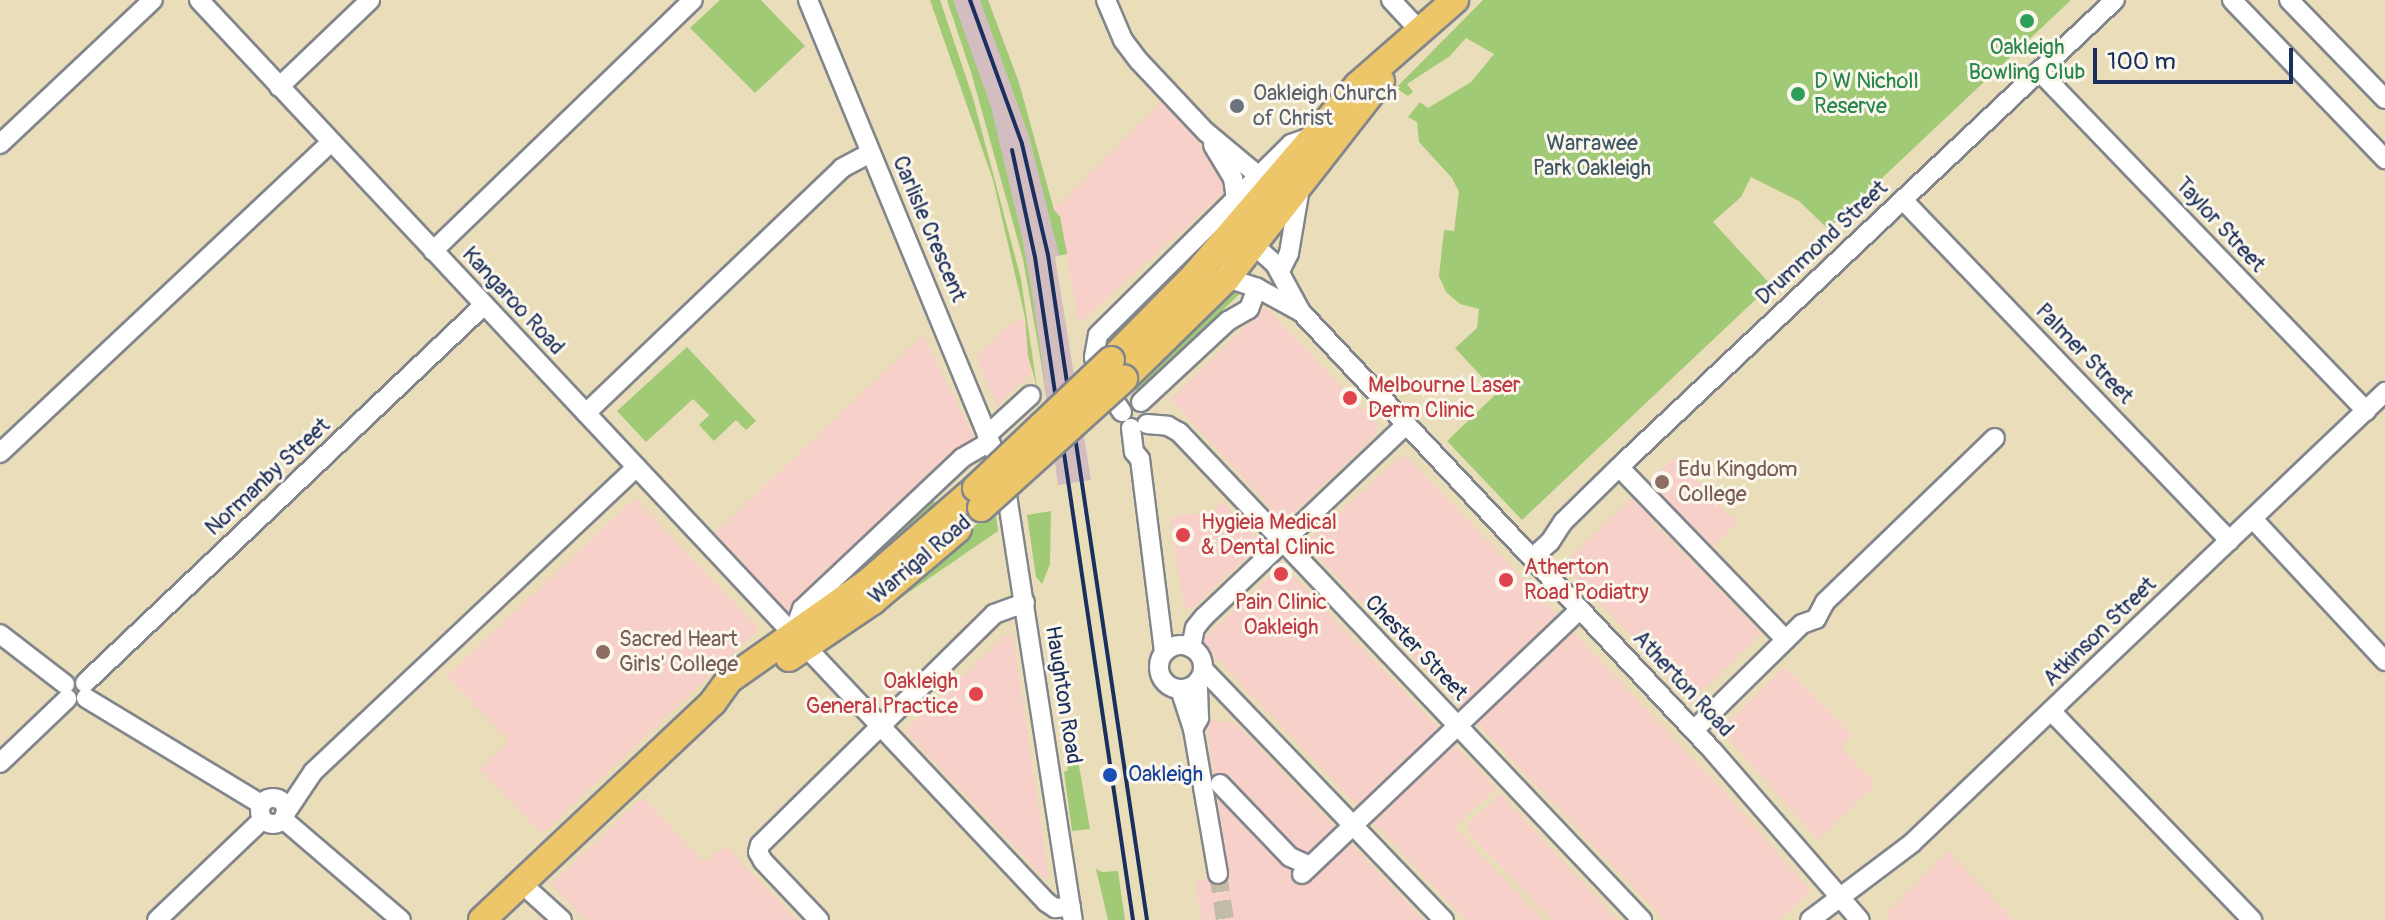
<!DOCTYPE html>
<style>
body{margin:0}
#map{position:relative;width:2385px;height:920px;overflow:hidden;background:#eadeba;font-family:Pangolin,sans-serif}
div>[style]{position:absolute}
.built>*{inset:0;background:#f7d0c9}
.industrial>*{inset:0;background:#d2bec1}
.green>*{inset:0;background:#a1ca76}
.minor-tunnel>*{height:18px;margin-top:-9px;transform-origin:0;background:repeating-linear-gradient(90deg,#c1bba8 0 18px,transparent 0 27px)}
.roads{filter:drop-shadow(2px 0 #82868c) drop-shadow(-2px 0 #82868c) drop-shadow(0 2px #82868c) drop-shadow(0 -2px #82868c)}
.minor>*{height:18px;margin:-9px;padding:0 9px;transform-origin:9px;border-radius:9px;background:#fff}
.minor>.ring{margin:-9px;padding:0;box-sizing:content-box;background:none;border:18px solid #fff;border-radius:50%}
.highway>*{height:26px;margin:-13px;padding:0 13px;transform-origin:13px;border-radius:13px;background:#ecc669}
.rail>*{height:4px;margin:-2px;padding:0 2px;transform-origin:2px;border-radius:2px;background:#1b2f5e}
.bridges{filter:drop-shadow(2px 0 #82868c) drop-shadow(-2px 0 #82868c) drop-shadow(0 2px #82868c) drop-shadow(0 -2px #82868c)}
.highway-bridge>*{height:26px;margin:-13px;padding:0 13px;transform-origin:13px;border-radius:13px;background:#ecc669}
.dots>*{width:22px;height:22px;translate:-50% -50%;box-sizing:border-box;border:4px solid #fbf7ec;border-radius:50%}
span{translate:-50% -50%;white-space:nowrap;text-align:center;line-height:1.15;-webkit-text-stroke:6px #fbf7ec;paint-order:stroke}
.leisure-label{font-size:22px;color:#27864d}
.left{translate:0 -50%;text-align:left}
.worship-label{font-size:22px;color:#5b616d}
.park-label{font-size:22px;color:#3c5664}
.street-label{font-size:22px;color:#1b2f5e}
.health-label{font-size:22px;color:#be3a42}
.right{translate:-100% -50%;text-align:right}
.education-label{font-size:22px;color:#785e54}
.transit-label{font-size:22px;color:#164399}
.scale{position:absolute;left:2093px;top:48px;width:200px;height:36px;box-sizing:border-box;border:4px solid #1b2f5e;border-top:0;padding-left:10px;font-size:24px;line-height:28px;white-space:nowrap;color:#1b2f5e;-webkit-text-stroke:6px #fbf7ec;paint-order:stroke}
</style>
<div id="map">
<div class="built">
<i style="clip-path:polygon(1164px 99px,1232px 185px,1079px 324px,1060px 218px,1054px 210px)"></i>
<i style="clip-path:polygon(1266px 307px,1377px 424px,1377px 434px,1284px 522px,1170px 399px)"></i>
<i style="clip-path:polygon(1025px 317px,1033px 371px,997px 406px,976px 356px,1008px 326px)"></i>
<i style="clip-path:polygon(923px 335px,974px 437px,783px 619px,710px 538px)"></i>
<i style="clip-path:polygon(1400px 457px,1409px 458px,1728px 796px,1811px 891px,1779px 920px,1665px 920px,1305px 544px)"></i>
<i style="clip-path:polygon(1674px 457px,1737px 523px,1710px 549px,1644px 486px)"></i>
<i style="clip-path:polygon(1639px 491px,1656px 510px,1649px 518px,1762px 633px,1692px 700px,1563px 564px)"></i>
<i style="clip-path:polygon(635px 498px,759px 629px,542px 834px,480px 769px,509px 741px,447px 676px)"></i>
<i style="clip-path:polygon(1222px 501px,1262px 543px,1193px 608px,1184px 609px,1170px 518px,1211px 511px)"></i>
<i style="clip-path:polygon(1282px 564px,1496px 788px,1455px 827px,1543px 920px,1466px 920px,1201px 642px)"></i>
<i style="clip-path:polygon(1008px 633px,1013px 635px,1049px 879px,1045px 879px,905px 731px)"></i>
<i style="clip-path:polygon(1785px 667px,1852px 735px,1841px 748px,1876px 784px,1818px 840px,1720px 729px)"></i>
<i style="clip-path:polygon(1206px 719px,1237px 724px,1424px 920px,1201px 920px,1195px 881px,1229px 876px)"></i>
<i style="clip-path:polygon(1500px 794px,1618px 920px,1552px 920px,1468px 832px,1469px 823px)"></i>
<i style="clip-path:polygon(643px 797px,705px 863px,725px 845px,797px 920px,585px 920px,551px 884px)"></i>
<i style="clip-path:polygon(1948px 851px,1997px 903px,2014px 920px,1890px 920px,1886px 914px)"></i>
</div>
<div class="industrial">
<i style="clip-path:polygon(949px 0,988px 0,1019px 83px,1054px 210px,1060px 217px,1067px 254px,1055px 257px,1091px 480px,1058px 485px,1028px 269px,975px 78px)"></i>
</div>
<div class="green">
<i style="clip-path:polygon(720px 0,761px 0,805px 46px,755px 93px,690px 28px)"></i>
<i style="clip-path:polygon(930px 0,940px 0,973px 98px,1021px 279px,1037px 387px,1028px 356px,1025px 317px,993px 180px)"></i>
<i style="clip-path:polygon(947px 0,953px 0,991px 107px,1022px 237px,1032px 292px,1047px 396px,1023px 259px,971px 72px)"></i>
<i style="clip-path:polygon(980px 0,988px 0,1019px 83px,1054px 210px,1060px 217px,1067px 254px,1059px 255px,1029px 136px)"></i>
<i style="clip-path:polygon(1483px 0,2071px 0,1828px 229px,1799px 201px,1751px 177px,1741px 197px,1713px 222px,1771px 285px,1522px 520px,1447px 441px,1497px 393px,1455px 348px,1477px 328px,1479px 309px,1460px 304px,1446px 292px,1439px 276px,1444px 230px,1454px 231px,1459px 192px,1452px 178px,1419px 142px,1417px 122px,1408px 117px,1420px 102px,1428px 108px,1471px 82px,1494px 54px,1466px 38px,1450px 56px,1407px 84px,1413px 92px,1408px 96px,1396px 88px)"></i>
<i style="clip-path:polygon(1227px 219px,1217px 236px,1107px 349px,1115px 328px)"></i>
<i style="clip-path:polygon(1244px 290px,1138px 390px,1127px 389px,1220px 296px)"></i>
<i style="clip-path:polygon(687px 347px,756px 421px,746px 430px,736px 420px,714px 441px,699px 425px,709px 415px,693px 399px,646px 442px,617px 411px)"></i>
<i style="clip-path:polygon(932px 500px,940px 507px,907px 537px,815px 606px)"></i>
<i style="clip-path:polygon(995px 508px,998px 531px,886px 608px,901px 590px)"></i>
<i style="clip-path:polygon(1051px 511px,1050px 564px,1042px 584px,1036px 577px,1027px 515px)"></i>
<i style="clip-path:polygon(1078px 760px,1090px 829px,1072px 831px,1064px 772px,1068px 770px,1067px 765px)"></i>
<i style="clip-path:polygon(1096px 869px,1102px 872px,1118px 871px,1125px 920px,1108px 920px)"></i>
</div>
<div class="minor-tunnel">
<i style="left:1218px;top:874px;width:47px;rotate:81.3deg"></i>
</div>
<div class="roads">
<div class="minor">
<i style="left:199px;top:0;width:869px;rotate:46.87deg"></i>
<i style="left:793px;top:634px;width:27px;rotate:-70deg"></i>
<i style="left:802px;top:609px;width:220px;rotate:-43.3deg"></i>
<i style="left:962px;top:458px;width:32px;rotate:-30deg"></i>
<i style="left:808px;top:0;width:489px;rotate:67.6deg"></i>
<i style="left:1106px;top:0;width:43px;rotate:67deg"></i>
<i style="left:1123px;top:40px;width:26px;rotate:53deg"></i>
<i style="left:1139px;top:61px;width:98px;rotate:46.7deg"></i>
<i style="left:1206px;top:132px;width:69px;rotate:39.7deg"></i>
<i style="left:1391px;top:0;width:44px;rotate:46.8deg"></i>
<i style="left:2232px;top:0;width:221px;rotate:46.1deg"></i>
<i style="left:2289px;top:0;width:138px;rotate:45.9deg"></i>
<i style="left:2039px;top:71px;width:472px;rotate:46.1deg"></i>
<i style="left:279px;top:87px;width:126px;rotate:-43.7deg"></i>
<i style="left:0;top:144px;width:210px;rotate:-43.3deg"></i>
<i style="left:1213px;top:145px;width:39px;rotate:59deg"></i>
<i style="left:1233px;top:178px;width:21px;rotate:82deg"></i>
<i style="left:1903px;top:200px;width:472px;rotate:46.2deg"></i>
<i style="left:1245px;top:237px;width:40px;rotate:42deg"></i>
<i style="left:1275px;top:264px;width:55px;rotate:61.6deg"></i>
<i style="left:1301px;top:312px;width:601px;rotate:46.82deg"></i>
<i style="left:1712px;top:750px;width:225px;rotate:49deg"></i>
<i style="left:433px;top:251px;width:361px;rotate:-44deg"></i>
<i style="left:1280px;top:271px;width:20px;rotate:-63deg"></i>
<i style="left:1289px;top:253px;width:66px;rotate:-80.4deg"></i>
<i style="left:1227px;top:278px;width:32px;rotate:18deg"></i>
<i style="left:1257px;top:288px;width:50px;rotate:28.6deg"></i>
<i style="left:1141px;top:402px;width:119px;rotate:-43deg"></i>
<i style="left:1228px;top:321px;width:24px;rotate:-30deg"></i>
<i style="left:1249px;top:309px;width:22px;rotate:-69deg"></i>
<i style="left:1122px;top:412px;width:27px;rotate:-124deg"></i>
<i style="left:1107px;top:390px;width:35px;rotate:-112deg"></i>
<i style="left:1094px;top:357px;width:22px;rotate:-80deg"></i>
<i style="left:1098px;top:335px;width:272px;rotate:-44.7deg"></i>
<i style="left:1291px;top:144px;width:15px;rotate:-20deg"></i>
<i style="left:586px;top:413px;width:354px;rotate:-43.7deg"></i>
<i style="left:842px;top:168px;width:32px;rotate:-28deg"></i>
<i style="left:1147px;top:424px;width:21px;rotate:5deg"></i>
<i style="left:1168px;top:426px;width:13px;rotate:29deg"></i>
<i style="left:1179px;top:432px;width:673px;rotate:46.51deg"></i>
<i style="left:1131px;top:428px;width:24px;rotate:83deg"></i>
<i style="left:1134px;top:452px;width:9px;rotate:49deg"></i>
<i style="left:1140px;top:459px;width:194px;rotate:82.9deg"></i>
<i style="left:987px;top:435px;width:59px;rotate:-42.3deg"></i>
<i style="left:0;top:453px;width:454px;rotate:-43.2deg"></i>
<i style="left:1619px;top:467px;width:240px;rotate:46deg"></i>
<i style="left:1004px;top:476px;width:449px;rotate:81.2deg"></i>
<i style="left:2253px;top:519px;width:194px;rotate:47.1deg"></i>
<i style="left:1532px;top:558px;width:24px;rotate:-42deg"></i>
<i style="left:1550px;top:542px;width:24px;rotate:-57deg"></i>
<i style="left:1563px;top:522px;width:78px;rotate:-44.5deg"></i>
<i style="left:1619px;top:467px;width:681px;rotate:-43.28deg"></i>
<i style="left:0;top:634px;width:82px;rotate:37.6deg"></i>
<i class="ring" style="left:1159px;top:645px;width:26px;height:26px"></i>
<i style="left:806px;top:647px;width:350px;rotate:46.7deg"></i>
<i style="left:1046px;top:902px;width:11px;rotate:34deg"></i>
<i style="left:1055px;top:908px;width:16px;rotate:-4deg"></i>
<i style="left:1191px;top:648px;width:20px;rotate:-79deg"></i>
<i style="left:1195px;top:628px;width:14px;rotate:-51deg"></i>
<i style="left:1204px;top:617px;width:280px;rotate:-43.6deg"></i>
<i style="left:1203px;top:669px;width:348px;rotate:46.2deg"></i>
<i style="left:85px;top:683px;width:550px;rotate:-43.45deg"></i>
<i style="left:1180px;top:689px;width:42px;rotate:72deg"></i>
<i style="left:1193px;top:729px;width:147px;rotate:80.2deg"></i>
<i style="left:86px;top:698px;width:205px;rotate:31.2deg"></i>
<i style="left:2052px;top:712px;width:289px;rotate:46.1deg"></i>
<i style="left:1193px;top:729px;width:13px;rotate:-61deg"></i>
<i style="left:1199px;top:718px;width:36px;rotate:-92deg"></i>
<i style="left:1694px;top:730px;width:151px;rotate:-44.5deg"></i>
<i style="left:1802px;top:624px;width:15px;rotate:-20deg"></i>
<i style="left:1816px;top:619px;width:19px;rotate:-62deg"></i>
<i style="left:1825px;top:602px;width:236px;rotate:-44deg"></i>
<i style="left:0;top:763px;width:93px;rotate:-43.7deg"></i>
<i style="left:1220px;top:784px;width:101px;rotate:46.2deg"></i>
<i style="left:1290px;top:857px;width:22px;rotate:24deg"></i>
<i class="ring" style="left:260px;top:798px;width:8px;height:8px"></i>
<i style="left:285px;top:814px;width:50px;rotate:-56.3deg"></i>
<i style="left:313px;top:772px;width:444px;rotate:-43.3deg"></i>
<i style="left:283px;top:819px;width:155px;rotate:40.6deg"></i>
<i style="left:1302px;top:874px;width:384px;rotate:-43.6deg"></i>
<i style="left:521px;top:883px;width:55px;rotate:42.1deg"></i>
<i style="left:157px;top:920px;width:146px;rotate:-43.6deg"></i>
<i style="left:819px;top:920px;width:81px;rotate:-133.5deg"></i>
<i style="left:763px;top:861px;width:10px;rotate:-119deg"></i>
<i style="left:758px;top:852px;width:7px;rotate:-74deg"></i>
<i style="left:760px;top:845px;width:329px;rotate:-44.6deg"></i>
<i style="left:994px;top:614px;width:33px;rotate:-20deg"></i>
<i style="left:1810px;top:920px;width:128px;rotate:-37deg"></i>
<i style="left:1912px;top:843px;width:654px;rotate:-43.64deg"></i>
</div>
<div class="highway">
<i style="left:1111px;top:360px;width:120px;rotate:-45.3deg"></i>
<i style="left:1195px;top:275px;width:250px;rotate:-49.4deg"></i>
<i style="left:1358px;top:85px;width:129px;rotate:-41.2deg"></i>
<i style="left:1124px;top:379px;width:144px;rotate:-44.4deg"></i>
<i style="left:1227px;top:278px;width:250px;rotate:-52deg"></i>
<i style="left:789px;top:658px;width:102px;rotate:-34.2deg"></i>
<i style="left:873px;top:601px;width:111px;rotate:-40.3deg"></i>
<i style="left:482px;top:920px;width:318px;rotate:-43.3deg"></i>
<i style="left:713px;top:702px;width:27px;rotate:-54deg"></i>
<i style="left:729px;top:680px;width:170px;rotate:-35.2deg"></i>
<i style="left:868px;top:582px;width:143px;rotate:-41deg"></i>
</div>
</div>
<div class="rail">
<i style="left:970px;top:0;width:153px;rotate:70.1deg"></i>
<i style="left:1022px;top:144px;width:114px;rotate:76.8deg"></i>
<i style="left:1048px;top:255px;width:672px;rotate:81.53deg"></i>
<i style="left:1012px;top:150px;width:109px;rotate:77.9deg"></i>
<i style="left:1035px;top:257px;width:670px;rotate:81.59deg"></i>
</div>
<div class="bridges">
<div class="highway-bridge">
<i style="left:976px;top:488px;width:186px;rotate:-43.5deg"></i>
<i style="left:981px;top:508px;width:193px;rotate:-42.1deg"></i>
</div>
</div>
<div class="dots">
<i style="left:2027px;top:21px;background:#2e9e5b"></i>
<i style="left:1798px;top:94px;background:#2e9e5b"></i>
<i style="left:1237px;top:106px;background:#6b7280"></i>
<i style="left:1350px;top:398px;background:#e0444e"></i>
<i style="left:1662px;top:482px;background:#8d6e63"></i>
<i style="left:1183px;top:535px;background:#e0444e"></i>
<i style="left:1281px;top:574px;background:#e0444e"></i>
<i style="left:1506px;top:580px;background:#e0444e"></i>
<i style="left:603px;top:652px;background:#8d6e63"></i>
<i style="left:976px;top:694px;background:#e0444e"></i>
<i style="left:1110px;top:775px;background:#1a4fb4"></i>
</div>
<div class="leisure-label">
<span style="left:2027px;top:60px">Oakleigh<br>Bowling Club</span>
<span class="left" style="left:1814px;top:94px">D W Nicholl<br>Reserve</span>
</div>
<div class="worship-label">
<span class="left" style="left:1253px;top:106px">Oakleigh Church<br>of Christ</span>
</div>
<div class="park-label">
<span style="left:1592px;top:156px">Warrawee<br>Park Oakleigh</span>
</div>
<div class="street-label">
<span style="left:2220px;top:225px;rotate:47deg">Taylor Street</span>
<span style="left:929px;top:229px;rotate:67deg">Carlisle Crescent</span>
<span style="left:1822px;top:243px;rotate:-43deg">Drummond Street</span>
<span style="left:513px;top:301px;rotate:47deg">Kangaroo Road</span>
<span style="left:2084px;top:354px;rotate:46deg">Palmer Street</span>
<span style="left:268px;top:477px;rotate:-43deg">Normanby Street</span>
<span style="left:920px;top:560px;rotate:-40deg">Warrigal Road</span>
<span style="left:2100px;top:632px;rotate:-44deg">Atkinson Street</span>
<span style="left:1416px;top:648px;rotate:46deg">Chester Street</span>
<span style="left:1683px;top:684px;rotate:47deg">Atherton Road</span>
<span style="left:1063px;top:695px;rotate:81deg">Haughton Road</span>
</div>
<div class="health-label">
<span class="left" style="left:1368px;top:398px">Melbourne Laser<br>Derm Clinic</span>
<span class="left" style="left:1201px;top:535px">Hygieia Medical<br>&amp; Dental Clinic</span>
<span class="left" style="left:1524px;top:580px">Atherton<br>Road Podiatry</span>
<span style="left:1281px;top:615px">Pain Clinic<br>Oakleigh</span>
<span class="right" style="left:958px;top:694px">Oakleigh<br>General Practice</span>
</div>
<div class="education-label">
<span class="left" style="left:1678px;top:482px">Edu Kingdom<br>College</span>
<span class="left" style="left:619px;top:652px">Sacred Heart<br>Girls' College</span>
</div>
<div class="transit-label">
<span class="left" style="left:1128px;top:775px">Oakleigh</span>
</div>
<div class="scale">100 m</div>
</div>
